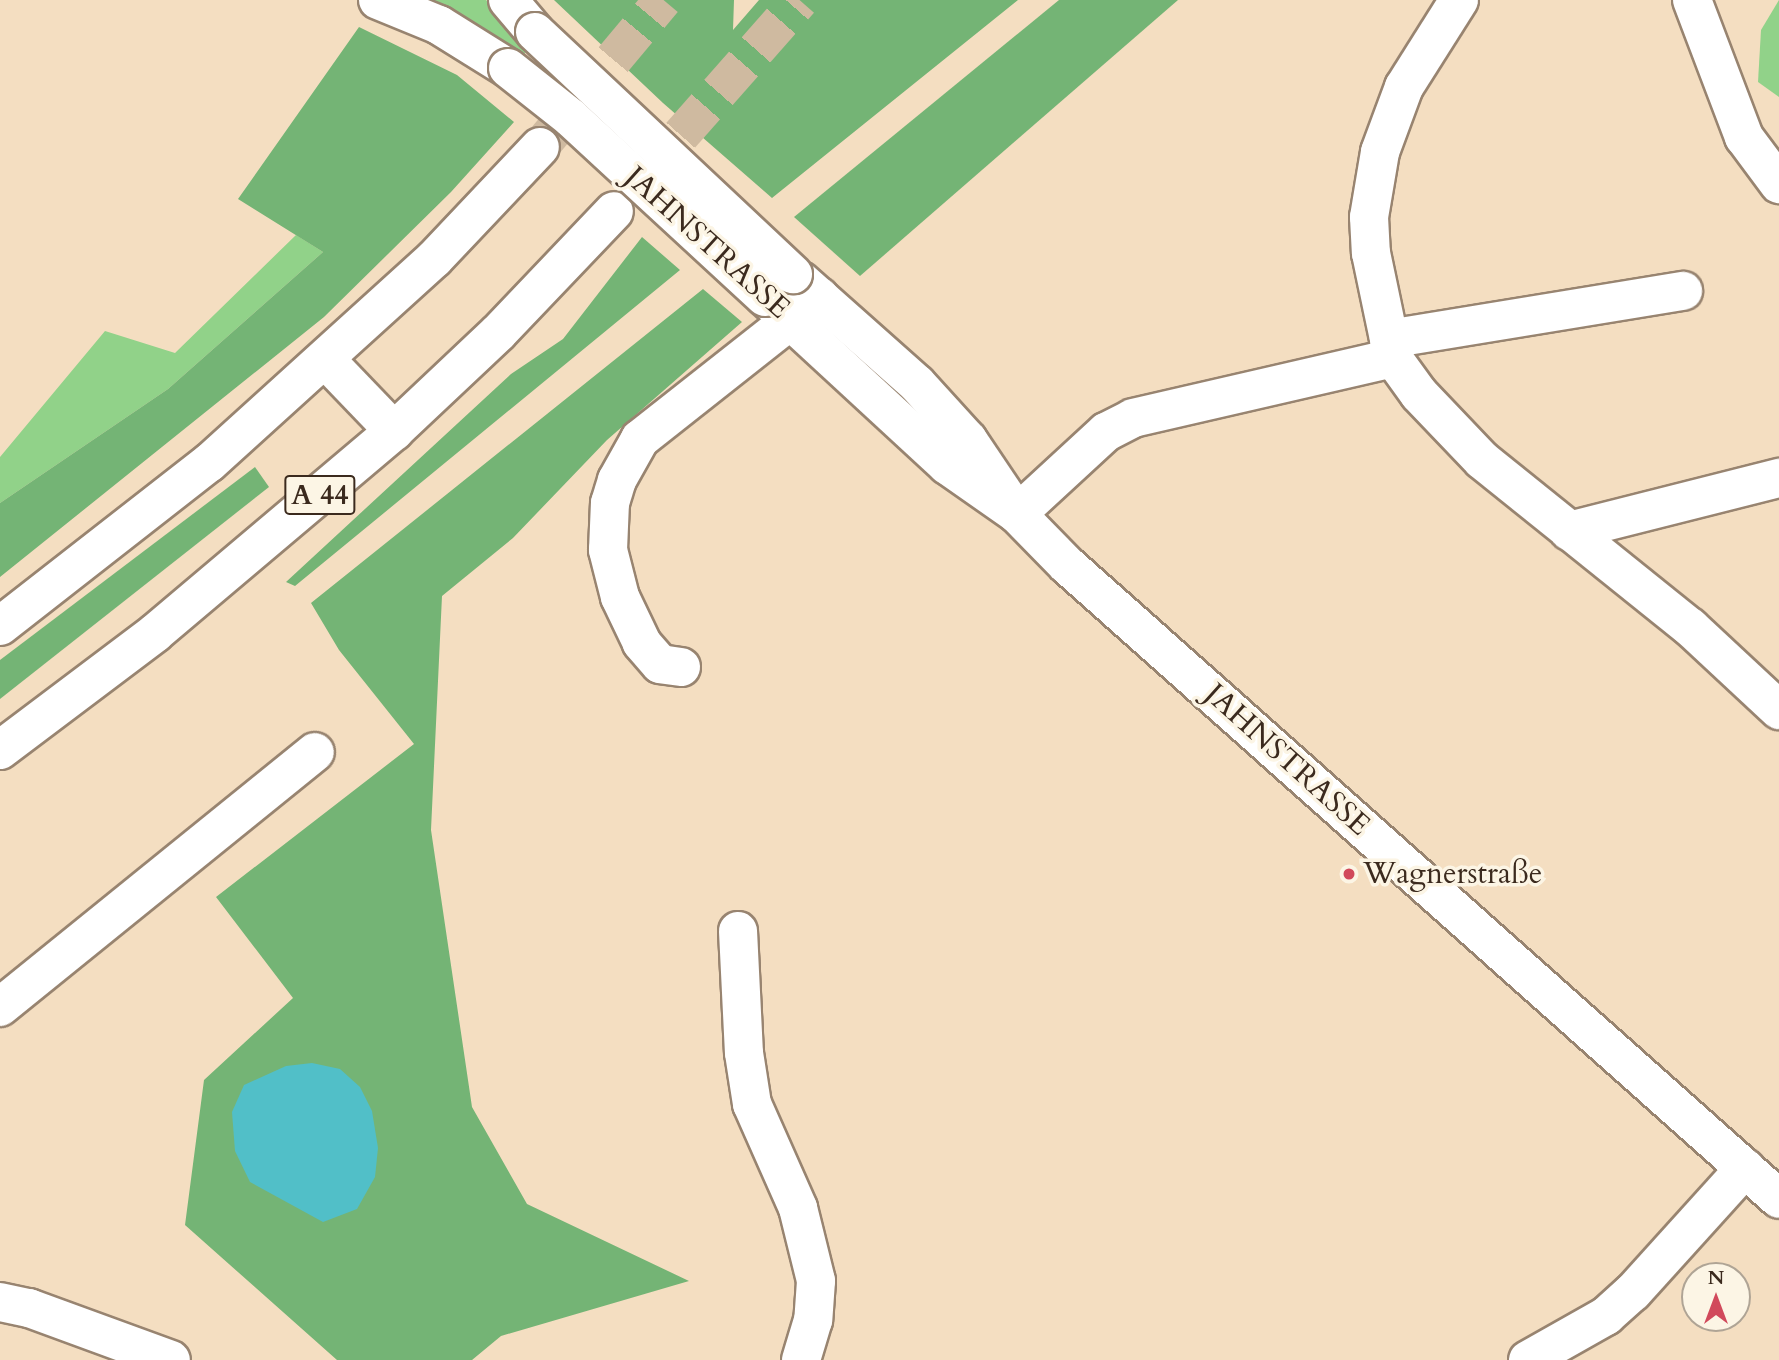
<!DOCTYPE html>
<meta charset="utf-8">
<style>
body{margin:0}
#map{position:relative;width:1779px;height:1360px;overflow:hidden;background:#f4dec1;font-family:Cardo,serif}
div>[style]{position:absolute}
.green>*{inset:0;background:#91d289}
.forest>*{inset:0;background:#74b475}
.water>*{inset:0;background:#51bfc8}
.highway-tunnel>*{height:38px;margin-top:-19px;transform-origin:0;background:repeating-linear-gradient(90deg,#cfbaa0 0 38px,transparent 0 57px)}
.roads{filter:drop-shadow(2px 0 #988470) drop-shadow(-2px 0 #988470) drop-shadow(0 2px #988470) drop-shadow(0 -2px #988470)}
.minor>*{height:38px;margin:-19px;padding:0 19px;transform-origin:19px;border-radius:19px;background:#fff}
.highway>*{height:38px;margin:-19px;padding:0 19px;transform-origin:19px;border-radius:19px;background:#fff}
.bridges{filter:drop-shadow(2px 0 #988470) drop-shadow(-2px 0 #988470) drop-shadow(0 2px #988470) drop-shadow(0 -2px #988470)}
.minor-bridge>*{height:38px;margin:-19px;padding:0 19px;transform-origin:19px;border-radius:19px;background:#fff}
.dots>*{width:19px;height:19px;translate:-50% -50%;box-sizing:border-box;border:4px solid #fcf5e5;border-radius:50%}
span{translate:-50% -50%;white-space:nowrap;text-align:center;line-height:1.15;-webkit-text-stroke:7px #fcf5e5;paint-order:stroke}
.shield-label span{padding:2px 5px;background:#fcf5e5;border:2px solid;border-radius:5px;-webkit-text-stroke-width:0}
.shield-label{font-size:28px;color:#3b2a1e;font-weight:700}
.street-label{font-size:30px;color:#3b2a1e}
.poi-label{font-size:30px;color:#3b2a1e}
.left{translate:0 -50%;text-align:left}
.north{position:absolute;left:1681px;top:1262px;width:70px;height:70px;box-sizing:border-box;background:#fcf5e5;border:2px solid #afa495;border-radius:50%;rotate:0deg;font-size:19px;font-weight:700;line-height:28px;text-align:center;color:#3b2a1e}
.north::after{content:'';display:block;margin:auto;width:24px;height:32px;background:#d1495b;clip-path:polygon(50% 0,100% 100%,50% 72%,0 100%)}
</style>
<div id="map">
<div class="green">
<i style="clip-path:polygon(413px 0,486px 0,529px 47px,520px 60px)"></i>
<i style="clip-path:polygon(1779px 0,1779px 97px,1758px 82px,1761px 30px)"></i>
<i style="clip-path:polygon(296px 235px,323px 252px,168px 389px,0 503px,0 457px,105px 331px,175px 353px)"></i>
</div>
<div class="forest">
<i style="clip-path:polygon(554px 0,734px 0,733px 30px,759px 0,1018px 0,772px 198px,663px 103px)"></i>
<i style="clip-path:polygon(1059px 0,1178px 0,860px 276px,794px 217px)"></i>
<i style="clip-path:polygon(359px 27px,457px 75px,514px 122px,451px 192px,324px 317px,0 577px,0 503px,168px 389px,323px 252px,238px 199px)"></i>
<i style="clip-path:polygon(642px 237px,680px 270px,295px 586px,286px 582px,511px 374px,563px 339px)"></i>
<i style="clip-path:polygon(703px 289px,742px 322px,607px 440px,513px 538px,442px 596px,431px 830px,472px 1107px,527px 1204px,689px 1281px,501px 1336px,472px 1360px,337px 1360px,185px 1225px,204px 1080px,293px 998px,216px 897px,414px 744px,339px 650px,311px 603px)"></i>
<i style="clip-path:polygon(255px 467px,269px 487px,0 699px,0 660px)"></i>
</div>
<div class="water">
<i style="clip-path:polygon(312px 1063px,340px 1069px,360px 1087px,372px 1111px,378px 1148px,375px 1177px,357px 1209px,323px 1222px,250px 1182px,235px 1151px,232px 1112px,244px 1085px,286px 1066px)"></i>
</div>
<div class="highway-tunnel">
<i style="left:540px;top:147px;width:192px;rotate:-50.1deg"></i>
<i style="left:643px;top:178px;width:237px;rotate:-48.6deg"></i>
</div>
<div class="roads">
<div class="minor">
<i style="left:378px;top:0;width:66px;rotate:22.3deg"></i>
<i style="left:439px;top:25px;width:81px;rotate:31.9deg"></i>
<i style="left:508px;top:0;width:42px;rotate:49.8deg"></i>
<i style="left:1459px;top:0;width:103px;rotate:122.3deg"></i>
<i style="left:1404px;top:87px;width:69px;rotate:110.3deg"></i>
<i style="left:1380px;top:152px;width:66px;rotate:99.6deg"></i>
<i style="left:1369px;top:217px;width:36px;rotate:87deg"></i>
<i style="left:1371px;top:253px;width:107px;rotate:78.2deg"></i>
<i style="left:1393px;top:358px;width:44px;rotate:54.2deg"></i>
<i style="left:1419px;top:394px;width:91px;rotate:46.3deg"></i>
<i style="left:1482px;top:460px;width:267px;rotate:38.8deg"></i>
<i style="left:1690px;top:627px;width:122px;rotate:43deg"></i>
<i style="left:1692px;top:0;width:147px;rotate:69.2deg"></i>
<i style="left:1744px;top:137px;width:59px;rotate:53.3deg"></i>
<i style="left:801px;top:281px;width:155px;rotate:41.6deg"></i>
<i style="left:917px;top:384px;width:76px;rotate:47.7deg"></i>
<i style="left:968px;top:440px;width:66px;rotate:56.1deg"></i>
<i style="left:765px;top:297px;width:248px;rotate:42.7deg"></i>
<i style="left:947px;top:465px;width:85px;rotate:35deg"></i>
<i style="left:1017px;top:514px;width:71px;rotate:45.6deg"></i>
<i style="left:1067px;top:565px;width:953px;rotate:41.68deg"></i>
<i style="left:1389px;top:339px;width:298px;rotate:-9.3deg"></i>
<i style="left:325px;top:359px;width:100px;rotate:46.2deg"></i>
<i style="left:1017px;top:514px;width:121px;rotate:-42.7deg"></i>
<i style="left:1106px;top:432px;width:30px;rotate:-27deg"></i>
<i style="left:1133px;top:418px;width:267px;rotate:-13deg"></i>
<i style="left:1569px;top:531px;width:217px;rotate:-14.2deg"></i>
<i style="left:681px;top:667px;width:21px;rotate:-172deg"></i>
<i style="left:660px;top:664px;width:28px;rotate:-131deg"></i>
<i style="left:642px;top:643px;width:51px;rotate:-115.6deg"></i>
<i style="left:620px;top:597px;width:49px;rotate:-104.3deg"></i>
<i style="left:608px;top:550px;width:47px;rotate:-87.6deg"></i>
<i style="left:610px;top:503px;width:24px;rotate:-73deg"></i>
<i style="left:617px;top:480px;width:47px;rotate:-60.7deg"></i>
<i style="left:640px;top:439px;width:229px;rotate:-38.3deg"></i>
<i style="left:738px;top:931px;width:122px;rotate:87.2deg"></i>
<i style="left:744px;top:1053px;width:52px;rotate:81.1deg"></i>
<i style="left:752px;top:1104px;width:114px;rotate:66.1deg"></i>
<i style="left:798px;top:1208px;width:75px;rotate:76.1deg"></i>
<i style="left:816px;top:1281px;width:39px;rotate:94deg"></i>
<i style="left:813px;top:1320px;width:42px;rotate:106.7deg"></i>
<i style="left:0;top:1007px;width:405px;rotate:-39deg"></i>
<i style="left:0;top:1302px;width:30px;rotate:12deg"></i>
<i style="left:29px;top:1308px;width:151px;rotate:20.1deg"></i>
<i style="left:1528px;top:1360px;width:90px;rotate:-29.4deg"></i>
<i style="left:1606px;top:1316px;width:36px;rotate:-42deg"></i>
<i style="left:1633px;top:1292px;width:167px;rotate:-47.9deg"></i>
</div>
<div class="highway">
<i style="left:0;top:626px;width:265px;rotate:-38deg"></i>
<i style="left:209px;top:463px;width:304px;rotate:-42.2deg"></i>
<i style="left:434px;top:259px;width:154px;rotate:-46.6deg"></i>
<i style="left:0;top:750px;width:194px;rotate:-37deg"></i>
<i style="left:155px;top:633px;width:313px;rotate:-40.2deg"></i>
<i style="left:394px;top:431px;width:143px;rotate:-43.3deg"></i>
<i style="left:498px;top:333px;width:168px;rotate:-46.4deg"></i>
</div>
</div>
<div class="bridges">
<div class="minor-bridge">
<i style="left:535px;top:32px;width:354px;rotate:43.2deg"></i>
<i style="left:508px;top:68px;width:80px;rotate:38.4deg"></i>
<i style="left:571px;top:118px;width:264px;rotate:42.7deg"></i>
</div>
</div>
<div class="dots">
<i style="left:1349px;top:874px;background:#d1495b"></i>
</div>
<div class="shield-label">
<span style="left:320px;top:495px">A 44</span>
</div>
<div class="street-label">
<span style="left:707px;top:243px;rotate:42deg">JAHNSTRASSE</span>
<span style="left:1287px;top:760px;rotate:42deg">JAHNSTRASSE</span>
</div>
<div class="poi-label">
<span class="left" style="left:1363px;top:874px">Wagnerstraße</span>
</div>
<div class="north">N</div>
</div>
